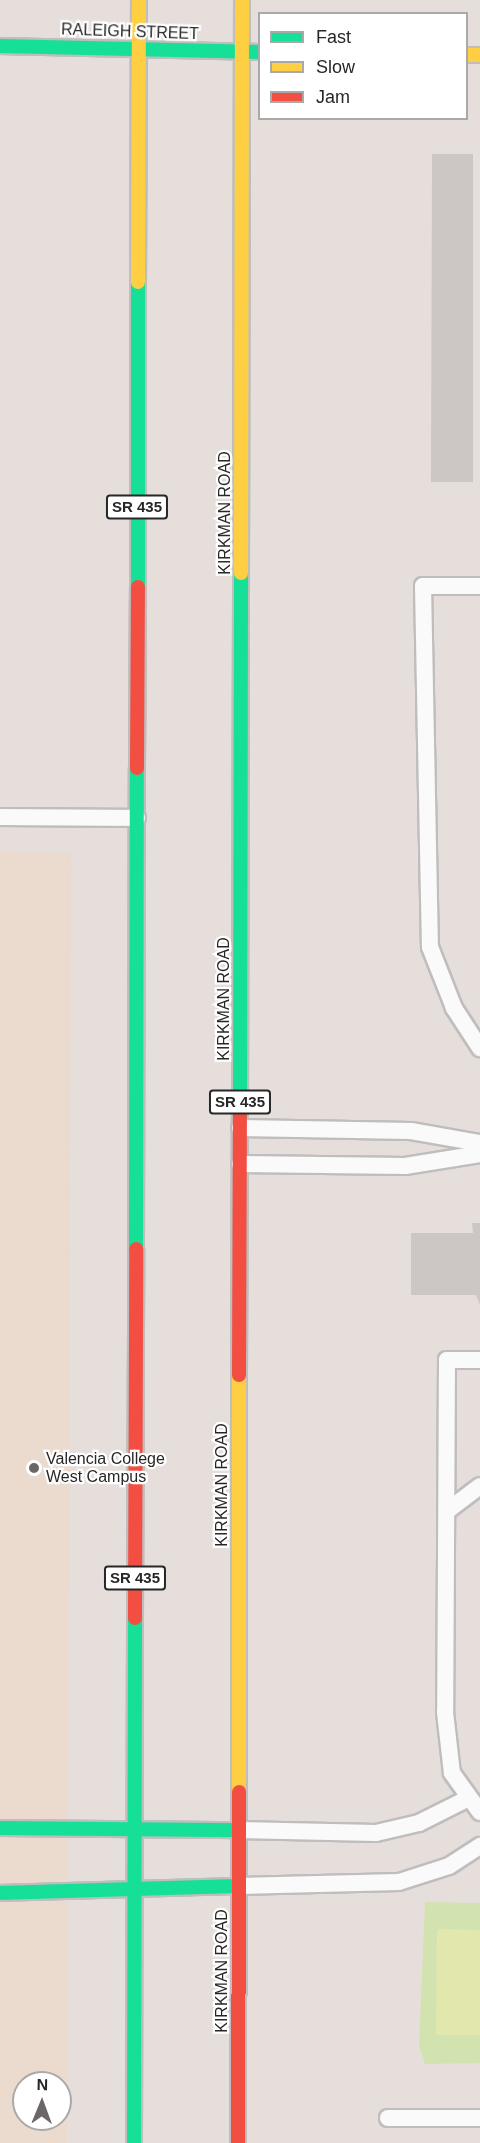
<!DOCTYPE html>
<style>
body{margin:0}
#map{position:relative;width:480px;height:2143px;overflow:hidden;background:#e6dedb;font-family:Arial,sans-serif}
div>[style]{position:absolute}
.education>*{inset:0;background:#ebdace}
.green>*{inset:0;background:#d3e3b0}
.pitch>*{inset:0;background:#e2e7ad}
.building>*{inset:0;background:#ccc7c5}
.roads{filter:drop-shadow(2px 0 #bfbdbe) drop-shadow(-2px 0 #bfbdbe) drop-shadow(0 2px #bfbdbe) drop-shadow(0 -2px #bfbdbe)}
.lane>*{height:16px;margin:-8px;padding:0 8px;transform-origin:8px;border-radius:8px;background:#fbfafa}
.fast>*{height:14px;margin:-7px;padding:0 7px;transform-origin:7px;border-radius:7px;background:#16e098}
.slow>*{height:14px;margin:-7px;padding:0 7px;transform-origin:7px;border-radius:7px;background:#ffcf43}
.jam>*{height:14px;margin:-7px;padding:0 7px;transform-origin:7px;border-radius:7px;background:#f24e42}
.dots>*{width:16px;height:16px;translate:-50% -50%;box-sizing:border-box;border:3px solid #fff;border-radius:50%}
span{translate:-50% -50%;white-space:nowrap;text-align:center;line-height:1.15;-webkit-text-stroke:4.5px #fff;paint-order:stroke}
.shield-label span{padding:2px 4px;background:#fff;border:2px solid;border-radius:4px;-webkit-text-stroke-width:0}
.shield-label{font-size:15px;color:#272727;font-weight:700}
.street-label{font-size:16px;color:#272727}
.poi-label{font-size:16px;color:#272727}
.left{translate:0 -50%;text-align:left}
.legend{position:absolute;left:258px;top:12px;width:210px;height:108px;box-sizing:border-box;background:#fff;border:2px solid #a9a9a9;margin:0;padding:8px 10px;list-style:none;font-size:18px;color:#272727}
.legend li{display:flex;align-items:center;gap:12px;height:30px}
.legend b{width:30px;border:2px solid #a9a9a9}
.north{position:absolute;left:12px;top:2071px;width:60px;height:60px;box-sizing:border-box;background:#fff;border:2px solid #a9a9a9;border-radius:50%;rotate:1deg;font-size:16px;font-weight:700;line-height:24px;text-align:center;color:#272727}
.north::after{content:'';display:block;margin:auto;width:21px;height:27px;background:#6a6766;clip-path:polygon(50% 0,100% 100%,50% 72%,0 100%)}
</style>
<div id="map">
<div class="education">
<i style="clip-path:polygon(evenodd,0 852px,71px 853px,67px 2143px,0 2143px,0 852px,24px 2083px,60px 2083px,60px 2119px,24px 2119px,24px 2083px)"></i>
</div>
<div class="green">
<i style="clip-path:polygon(425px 1902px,480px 1903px,480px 2063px,425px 2064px,419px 2046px)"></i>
</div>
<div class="pitch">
<i style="clip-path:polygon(437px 1929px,480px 1930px,480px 2035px,436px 2035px)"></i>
</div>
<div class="building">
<i style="clip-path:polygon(432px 154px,473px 154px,473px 482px,431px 482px)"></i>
<i style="clip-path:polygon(472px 1223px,480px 1223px,480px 1305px,476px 1295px,411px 1295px,411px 1233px,473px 1233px)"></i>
</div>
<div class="roads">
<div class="lane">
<i style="left:480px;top:586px;width:57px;rotate:180deg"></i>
<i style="left:423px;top:586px;width:361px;rotate:88.9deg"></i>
<i style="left:430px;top:947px;width:66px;rotate:68.5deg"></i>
<i style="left:454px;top:1008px;width:48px;rotate:57deg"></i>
<i style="left:0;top:817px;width:137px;rotate:0.4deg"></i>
<i style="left:240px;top:1128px;width:171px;rotate:1deg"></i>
<i style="left:411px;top:1131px;width:70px;rotate:9.9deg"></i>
<i style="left:240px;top:1164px;width:165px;rotate:0.7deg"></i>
<i style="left:405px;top:1166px;width:76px;rotate:-9.1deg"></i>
<i style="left:480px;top:1360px;width:33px;rotate:180deg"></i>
<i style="left:447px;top:1360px;width:352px;rotate:90.3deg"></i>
<i style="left:445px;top:1712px;width:61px;rotate:83.5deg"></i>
<i style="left:452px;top:1773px;width:48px;rotate:54.3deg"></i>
<i style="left:447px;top:1511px;width:41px;rotate:-37.1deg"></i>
<i style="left:238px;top:1830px;width:138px;rotate:1.2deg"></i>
<i style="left:376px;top:1833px;width:44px;rotate:-13.1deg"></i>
<i style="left:419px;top:1823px;width:56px;rotate:-26.6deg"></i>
<i style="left:238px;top:1886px;width:161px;rotate:-1.4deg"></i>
<i style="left:399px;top:1882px;width:52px;rotate:-17.7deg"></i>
<i style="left:449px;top:1866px;width:37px;rotate:-33deg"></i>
<i style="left:388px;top:2118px;width:92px"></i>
</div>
<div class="fast">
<i style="left:0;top:46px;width:260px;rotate:1.3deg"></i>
<i style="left:138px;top:587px;width:305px;rotate:-90deg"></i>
<i style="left:240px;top:1115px;width:542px;rotate:-89.89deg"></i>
<i style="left:136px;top:1249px;width:481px;rotate:-89.9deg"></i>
<i style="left:0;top:1828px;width:238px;rotate:0.5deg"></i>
<i style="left:0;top:1893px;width:238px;rotate:-1.7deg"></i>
<i style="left:134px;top:2143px;width:525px;rotate:-89.89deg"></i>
</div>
<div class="slow">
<i style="left:466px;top:55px;width:14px"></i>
<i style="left:138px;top:282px;width:282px;rotate:-89.8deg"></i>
<i style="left:241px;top:573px;width:573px;rotate:-89.9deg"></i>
<i style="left:239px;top:1792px;width:417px;rotate:-90deg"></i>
</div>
<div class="jam">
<i style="left:137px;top:768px;width:181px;rotate:-89.7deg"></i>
<i style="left:239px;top:1375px;width:260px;rotate:-89.8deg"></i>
<i style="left:135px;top:1618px;width:369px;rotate:-89.8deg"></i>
<i style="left:238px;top:2143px;width:351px;rotate:-89.8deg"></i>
</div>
</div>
<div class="dots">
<i style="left:34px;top:1468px;background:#6a6766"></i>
</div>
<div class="shield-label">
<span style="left:137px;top:507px">SR 435</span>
<span style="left:240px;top:1102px">SR 435</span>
<span style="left:135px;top:1578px">SR 435</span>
</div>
<div class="street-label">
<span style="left:130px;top:32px;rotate:2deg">RALEIGH STREET</span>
<span style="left:225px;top:513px;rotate:-90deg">KIRKMAN ROAD</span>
<span style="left:224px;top:999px;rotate:-90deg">KIRKMAN ROAD</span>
<span style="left:222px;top:1485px;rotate:-90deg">KIRKMAN ROAD</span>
<span style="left:222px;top:1971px;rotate:-90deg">KIRKMAN ROAD</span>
</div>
<div class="poi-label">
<span class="left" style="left:46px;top:1468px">Valencia College<br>West Campus</span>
</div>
<ul class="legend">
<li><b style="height:8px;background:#16e098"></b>Fast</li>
<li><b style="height:8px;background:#ffcf43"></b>Slow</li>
<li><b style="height:8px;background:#f24e42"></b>Jam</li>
</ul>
<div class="north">N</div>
</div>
